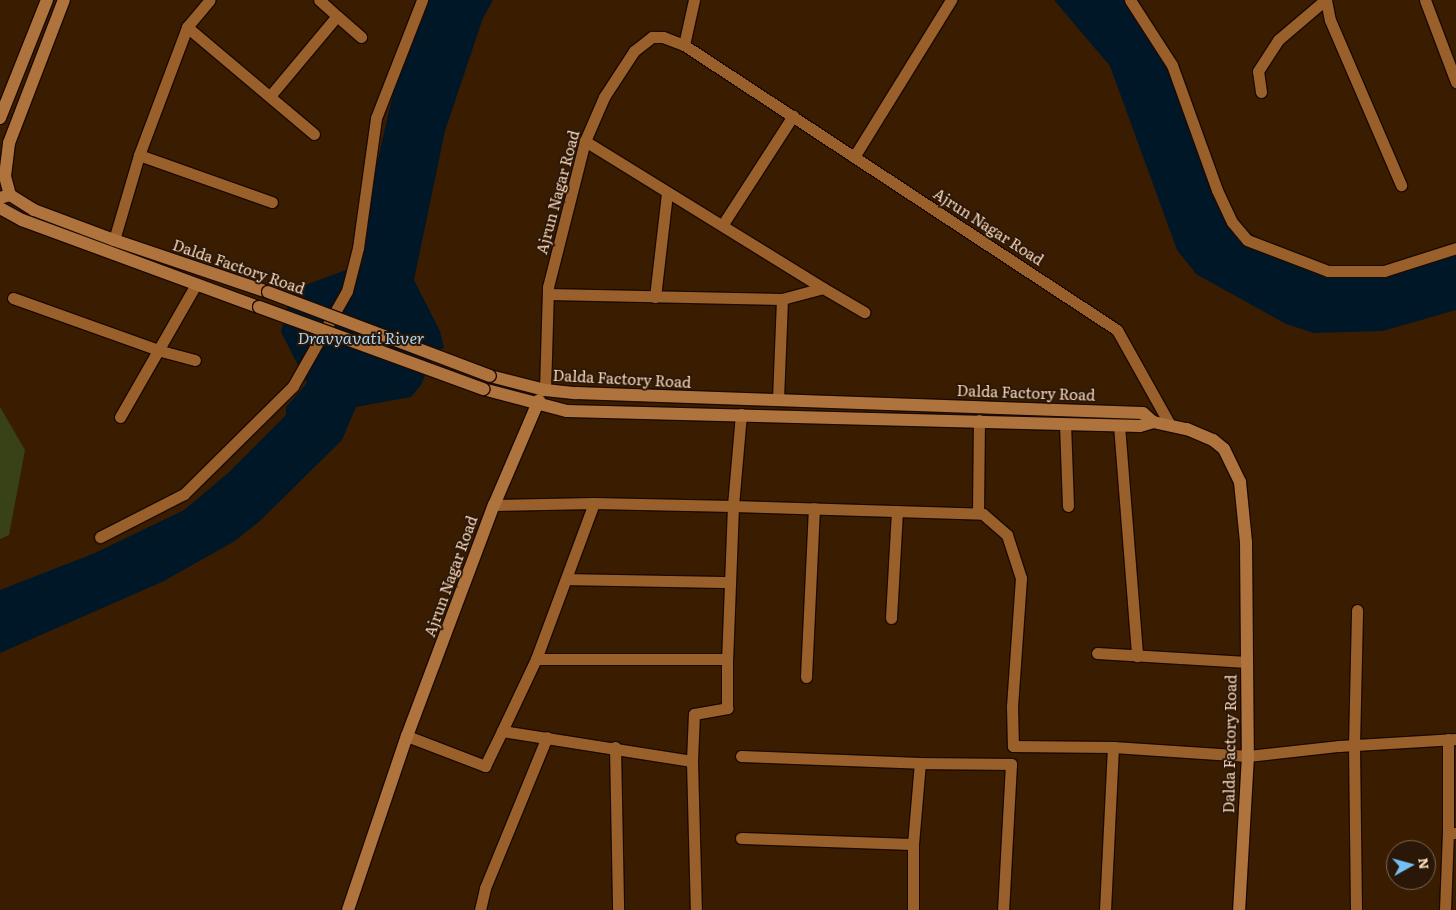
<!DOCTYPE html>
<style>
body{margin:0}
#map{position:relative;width:1456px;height:910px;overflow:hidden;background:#3a1d01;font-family:Literata,serif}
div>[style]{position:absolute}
.green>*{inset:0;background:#384216}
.water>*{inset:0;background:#001728}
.roads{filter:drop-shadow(1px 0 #1b0a00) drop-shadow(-1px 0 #1b0a00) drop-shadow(0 1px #1b0a00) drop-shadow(0 -1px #1b0a00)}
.street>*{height:11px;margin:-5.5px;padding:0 5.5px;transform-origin:5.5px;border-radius:5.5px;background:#99602b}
.secondary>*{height:12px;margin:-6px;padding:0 6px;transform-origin:6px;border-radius:6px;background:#af733d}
.bridges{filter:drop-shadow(1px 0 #1b0a00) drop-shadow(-1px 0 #1b0a00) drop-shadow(0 1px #1b0a00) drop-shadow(0 -1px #1b0a00)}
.secondary-bridge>*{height:12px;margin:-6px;padding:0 6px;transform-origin:6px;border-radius:6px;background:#af733d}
span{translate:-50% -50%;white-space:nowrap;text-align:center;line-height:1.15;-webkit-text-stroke:4px #2a1707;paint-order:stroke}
.street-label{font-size:15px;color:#fadabf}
.water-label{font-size:16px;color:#a8d5f6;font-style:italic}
.north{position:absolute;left:1386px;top:840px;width:50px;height:50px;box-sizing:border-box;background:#2a1707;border:1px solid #7d6551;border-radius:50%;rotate:83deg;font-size:14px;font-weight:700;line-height:20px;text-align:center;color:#fadabf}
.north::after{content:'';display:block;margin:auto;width:18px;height:22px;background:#74c0f6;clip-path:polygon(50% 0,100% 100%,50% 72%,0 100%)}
</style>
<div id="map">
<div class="green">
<i style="clip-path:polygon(0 407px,25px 450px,9px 535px,0 539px)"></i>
</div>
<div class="water">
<i style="clip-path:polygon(427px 0,493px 0,483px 18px,445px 131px,414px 280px,440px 331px,444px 348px,435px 351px,421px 385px,411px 397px,356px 407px,342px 440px,261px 520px,235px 541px,162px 582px,0 653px,0 590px,95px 553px,184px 510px,227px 474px,286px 415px,286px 407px,307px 383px,281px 332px,292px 290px,362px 264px,376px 168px,395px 85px)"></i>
<i style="clip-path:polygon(1054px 0,1131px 0,1159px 35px,1230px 221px,1314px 270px,1388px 270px,1456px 247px,1456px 310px,1383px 331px,1314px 333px,1286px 324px,1196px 274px,1177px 250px,1110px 66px)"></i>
</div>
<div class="roads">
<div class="street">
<i style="left:1130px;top:0;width:77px;rotate:57.1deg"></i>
<i style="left:1172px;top:65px;width:133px;rotate:70.2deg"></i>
<i style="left:1217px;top:190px;width:35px;rotate:65deg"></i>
<i style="left:1232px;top:222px;width:23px;rotate:50deg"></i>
<i style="left:1247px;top:240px;width:87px;rotate:20.9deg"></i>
<i style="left:1328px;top:271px;width:56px"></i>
<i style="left:1384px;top:271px;width:76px;rotate:-17.7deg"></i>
<i style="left:1326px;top:0;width:20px;rotate:79deg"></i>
<i style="left:1330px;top:20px;width:180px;rotate:66.7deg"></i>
<i style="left:1425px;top:0;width:88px;rotate:69.3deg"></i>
<i style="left:337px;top:16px;width:32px;rotate:41deg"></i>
<i style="left:187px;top:27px;width:166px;rotate:40.1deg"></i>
<i style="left:684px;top:45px;width:46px;rotate:-77.5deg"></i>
<i style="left:1261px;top:92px;width:21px;rotate:-98deg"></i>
<i style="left:1258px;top:71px;width:37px;rotate:-57deg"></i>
<i style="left:1278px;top:40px;width:62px;rotate:-40.4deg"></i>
<i style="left:270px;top:96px;width:104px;rotate:-50.1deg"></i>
<i style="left:337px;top:16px;width:24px;rotate:-138deg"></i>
<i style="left:139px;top:155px;width:141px;rotate:19.5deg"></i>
<i style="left:854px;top:157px;width:185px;rotate:-58.3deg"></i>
<i style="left:723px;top:224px;width:129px;rotate:-57.1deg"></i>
<i style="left:114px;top:240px;width:89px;rotate:-73.6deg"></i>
<i style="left:139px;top:155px;width:137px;rotate:-69.4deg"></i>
<i style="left:187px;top:27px;width:35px;rotate:-50deg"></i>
<i style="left:823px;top:288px;width:48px;rotate:30.3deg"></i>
<i style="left:548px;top:294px;width:234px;rotate:1.2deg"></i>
<i style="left:782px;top:299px;width:42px;rotate:-15deg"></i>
<i style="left:823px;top:288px;width:280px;rotate:-148.3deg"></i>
<i style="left:655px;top:297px;width:104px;rotate:-83.4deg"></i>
<i style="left:13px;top:298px;width:157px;rotate:19.7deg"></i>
<i style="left:161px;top:351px;width:35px;rotate:15deg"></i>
<i style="left:545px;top:390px;width:103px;rotate:-88.3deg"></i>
<i style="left:548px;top:287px;width:151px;rotate:-75.8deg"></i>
<i style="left:585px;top:141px;width:48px;rotate:-66.6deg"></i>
<i style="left:604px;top:97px;width:55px;rotate:-56.9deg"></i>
<i style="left:634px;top:51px;width:23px;rotate:-38deg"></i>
<i style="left:652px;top:37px;width:11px"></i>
<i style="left:663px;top:37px;width:22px;rotate:21deg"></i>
<i style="left:684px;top:45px;width:518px;rotate:33.35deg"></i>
<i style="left:1117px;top:330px;width:109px;rotate:60.8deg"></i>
<i style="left:778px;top:399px;width:100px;rotate:-87.7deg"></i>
<i style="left:741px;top:414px;width:92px;rotate:95deg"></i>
<i style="left:733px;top:506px;width:153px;rotate:92.2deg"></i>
<i style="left:727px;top:659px;width:191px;rotate:180deg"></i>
<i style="left:536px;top:659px;width:166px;rotate:-69.6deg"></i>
<i style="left:594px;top:503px;width:139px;rotate:1.2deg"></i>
<i style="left:733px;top:506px;width:250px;rotate:1.8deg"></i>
<i style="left:983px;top:514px;width:32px;rotate:41deg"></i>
<i style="left:1007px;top:535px;width:45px;rotate:72deg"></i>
<i style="left:1021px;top:578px;width:128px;rotate:94deg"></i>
<i style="left:1012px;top:706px;width:40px;rotate:88.6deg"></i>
<i style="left:1013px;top:746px;width:100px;rotate:0.6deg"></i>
<i style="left:1113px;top:747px;width:135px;rotate:3.8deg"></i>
<i style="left:1248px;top:756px;width:92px;rotate:-6.3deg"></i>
<i style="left:1339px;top:746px;width:117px;rotate:-3.4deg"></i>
<i style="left:120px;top:417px;width:151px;rotate:-60.2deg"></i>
<i style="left:1065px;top:424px;width:82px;rotate:87.9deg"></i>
<i style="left:1119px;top:425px;width:232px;rotate:85.5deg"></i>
<i style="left:494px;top:505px;width:100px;rotate:-1.1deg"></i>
<i style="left:978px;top:513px;width:93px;rotate:-89.4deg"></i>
<i style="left:100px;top:537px;width:94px;rotate:-27.1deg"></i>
<i style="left:184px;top:494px;width:153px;rotate:-44.7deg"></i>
<i style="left:293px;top:386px;width:109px;rotate:-60.4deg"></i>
<i style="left:347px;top:291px;width:44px;rotate:-75.7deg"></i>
<i style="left:358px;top:248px;width:131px;rotate:-82.1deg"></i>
<i style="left:376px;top:118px;width:127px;rotate:-68.7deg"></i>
<i style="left:568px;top:579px;width:162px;rotate:1.1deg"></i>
<i style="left:891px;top:618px;width:107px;rotate:-86.8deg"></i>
<i style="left:1097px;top:653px;width:150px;rotate:3.4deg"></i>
<i style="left:536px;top:659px;width:80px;rotate:115.3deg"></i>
<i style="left:502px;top:731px;width:192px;rotate:9deg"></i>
<i style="left:692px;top:761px;width:47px;rotate:-87.6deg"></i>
<i style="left:694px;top:714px;width:34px;rotate:-10deg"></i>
<i style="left:727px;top:708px;width:49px;rotate:-90deg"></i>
<i style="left:806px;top:677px;width:169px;rotate:-87.3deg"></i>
<i style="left:407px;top:736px;width:84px;rotate:21deg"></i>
<i style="left:485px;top:766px;width:39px;rotate:-64deg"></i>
<i style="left:1448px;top:739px;width:94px;rotate:90deg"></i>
<i style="left:1448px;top:833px;width:8px"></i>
<i style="left:615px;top:747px;width:163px;rotate:88.9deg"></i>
<i style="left:741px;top:756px;width:179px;rotate:2.2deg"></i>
<i style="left:692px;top:761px;width:149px;rotate:88.5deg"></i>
<i style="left:741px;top:838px;width:172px;rotate:2deg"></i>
<i style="left:913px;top:844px;width:66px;rotate:90deg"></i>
<i style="left:913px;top:844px;width:81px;rotate:-85.1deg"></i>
<i style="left:920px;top:763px;width:91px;rotate:0.6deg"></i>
<i style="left:1011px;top:764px;width:146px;rotate:93.1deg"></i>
<i style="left:480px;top:910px;width:23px;rotate:-77deg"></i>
<i style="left:485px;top:888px;width:163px;rotate:-67.7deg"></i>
<i style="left:1105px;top:910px;width:163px;rotate:-87.2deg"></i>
<i style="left:1356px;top:910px;width:165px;rotate:-90.7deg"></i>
<i style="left:1354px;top:745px;width:135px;rotate:-88.7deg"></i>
<i style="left:1445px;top:910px;width:77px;rotate:-87.8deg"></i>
</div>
<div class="secondary">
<i style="left:0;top:118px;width:127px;rotate:-68.3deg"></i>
<i style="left:10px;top:195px;width:20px;rotate:-105deg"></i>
<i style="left:5px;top:176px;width:33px;rotate:-83deg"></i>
<i style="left:9px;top:143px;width:153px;rotate:-69deg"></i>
<i style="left:0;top:198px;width:10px;rotate:-17deg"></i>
<i style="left:10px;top:195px;width:28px;rotate:32deg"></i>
<i style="left:34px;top:210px;width:85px;rotate:20.6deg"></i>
<i style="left:114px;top:240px;width:163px;rotate:18.7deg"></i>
<i style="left:0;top:208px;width:25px;rotate:29deg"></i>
<i style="left:22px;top:220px;width:252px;rotate:20.2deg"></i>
<i style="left:490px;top:376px;width:57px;rotate:14.3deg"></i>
<i style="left:545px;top:390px;width:31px;rotate:6deg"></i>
<i style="left:576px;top:393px;width:567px;rotate:2.02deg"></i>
<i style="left:1143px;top:413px;width:13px;rotate:42deg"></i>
<i style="left:1153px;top:422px;width:35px;rotate:12deg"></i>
<i style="left:1187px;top:429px;width:28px;rotate:23deg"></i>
<i style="left:1213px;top:440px;width:14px;rotate:39deg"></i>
<i style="left:1224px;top:449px;width:37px;rotate:64deg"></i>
<i style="left:1240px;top:482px;width:60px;rotate:84.3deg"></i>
<i style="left:1246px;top:542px;width:214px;rotate:89.5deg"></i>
<i style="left:1248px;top:756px;width:154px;rotate:93.3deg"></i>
<i style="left:483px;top:389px;width:87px;rotate:14.7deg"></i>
<i style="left:567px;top:411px;width:573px;rotate:1.5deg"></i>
<i style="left:1140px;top:426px;width:14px;rotate:-17deg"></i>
<i style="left:348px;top:910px;width:184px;rotate:-71.3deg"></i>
<i style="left:407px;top:736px;width:247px;rotate:-69.4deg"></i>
<i style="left:494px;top:505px;width:114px;rotate:-66.8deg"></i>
</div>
</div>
<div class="bridges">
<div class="secondary-bridge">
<i style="left:268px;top:292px;width:237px;rotate:20.7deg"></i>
<i style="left:259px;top:307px;width:239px;rotate:20.1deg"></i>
</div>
</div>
<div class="street-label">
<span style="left:557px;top:192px;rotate:-75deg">Ajrun Nagar Road</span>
<span style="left:989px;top:226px;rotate:33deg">Ajrun Nagar Road</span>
<span style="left:239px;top:266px;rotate:19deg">Dalda Factory Road</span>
<span style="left:622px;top:378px;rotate:3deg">Dalda Factory Road</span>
<span style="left:1026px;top:392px;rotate:2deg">Dalda Factory Road</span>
<span style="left:450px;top:576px;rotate:-70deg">Ajrun Nagar Road</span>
<span style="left:1229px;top:744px;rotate:-89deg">Dalda Factory Road</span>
</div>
<div class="water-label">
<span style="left:361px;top:337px">Dravyavati River</span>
</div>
<div class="north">N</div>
</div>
